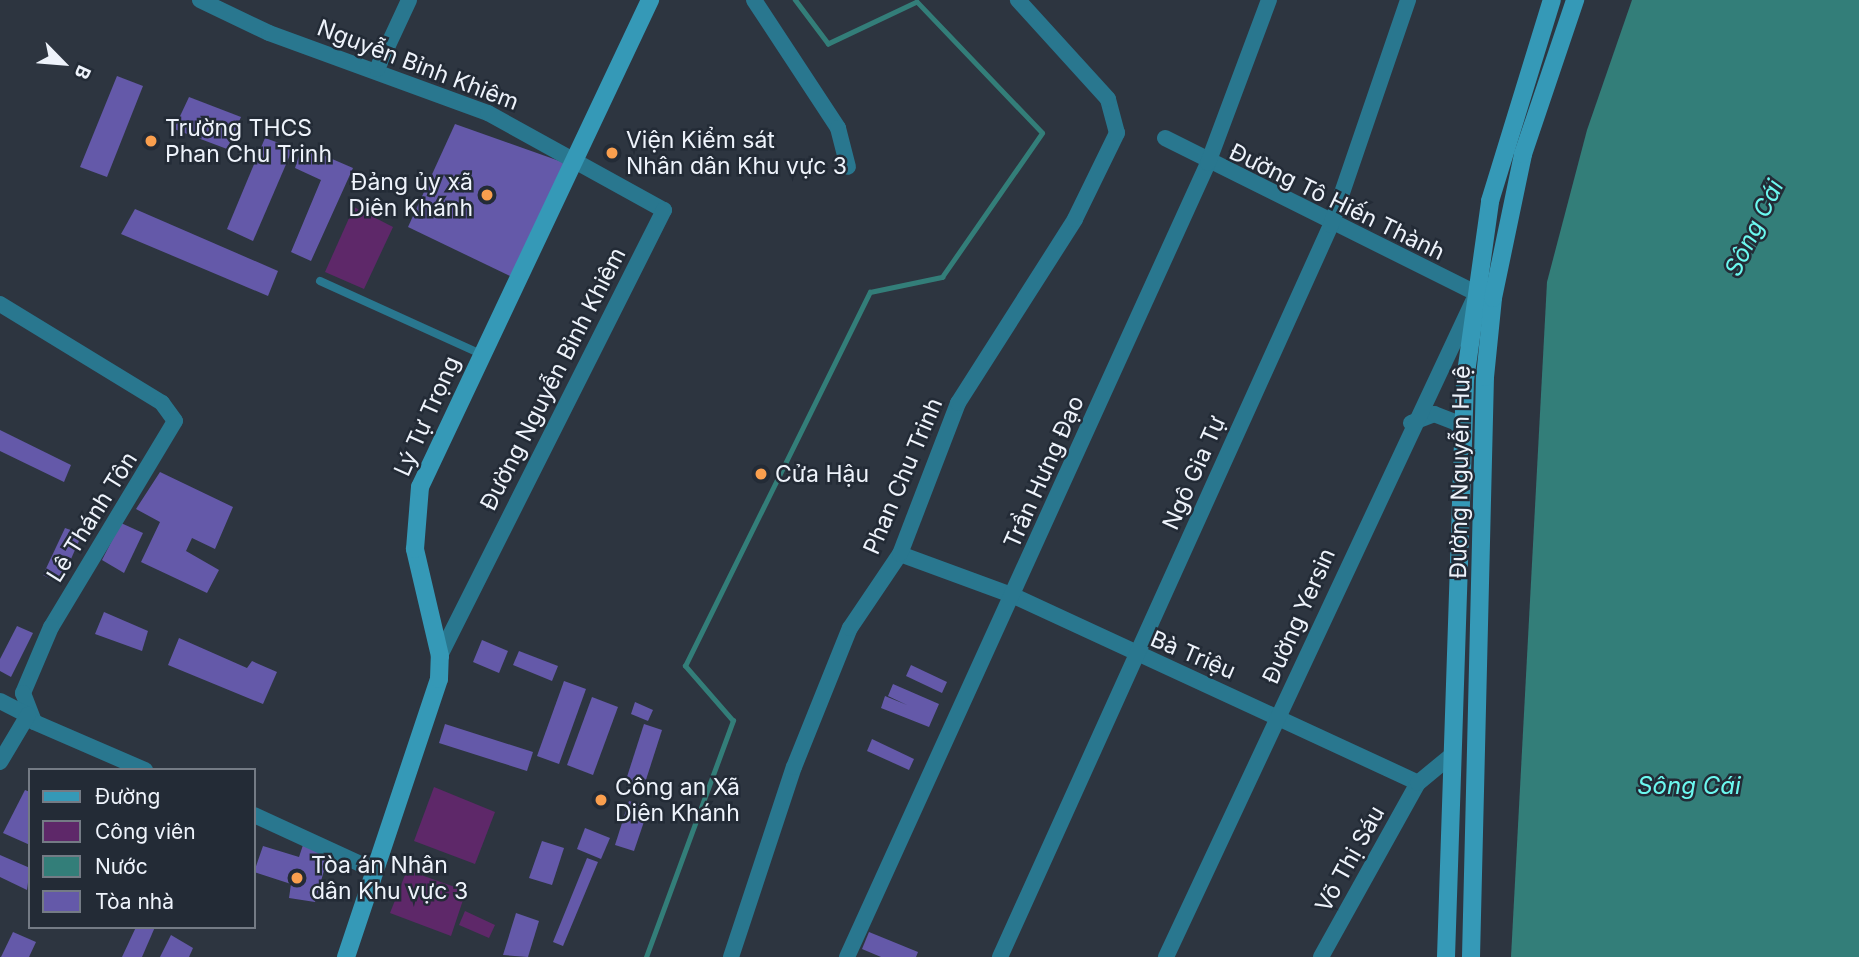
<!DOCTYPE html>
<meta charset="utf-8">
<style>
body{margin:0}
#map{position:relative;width:1859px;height:957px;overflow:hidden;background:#2d3540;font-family:Inter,sans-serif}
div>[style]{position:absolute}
.green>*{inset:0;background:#5e2869}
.water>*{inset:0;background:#337e79}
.stream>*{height:4.5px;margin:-2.25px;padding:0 2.25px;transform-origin:2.25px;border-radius:2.25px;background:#337e79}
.building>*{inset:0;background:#6459a9}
.lane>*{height:8px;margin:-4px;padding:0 4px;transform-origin:4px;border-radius:4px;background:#29778f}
.street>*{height:16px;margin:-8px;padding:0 8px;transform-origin:8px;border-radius:8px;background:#29778f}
.secondary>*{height:18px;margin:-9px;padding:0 9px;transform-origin:9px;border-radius:9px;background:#3599b7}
.dots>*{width:19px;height:19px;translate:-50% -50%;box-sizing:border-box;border:4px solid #232b36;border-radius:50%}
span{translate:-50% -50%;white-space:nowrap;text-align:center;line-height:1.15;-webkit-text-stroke:5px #232b36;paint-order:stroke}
.street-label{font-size:23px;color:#eef3fb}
.poi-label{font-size:23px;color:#eef3fb}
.left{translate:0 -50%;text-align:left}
.right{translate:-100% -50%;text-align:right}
.water-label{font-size:24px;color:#6cf9f0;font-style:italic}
.legend{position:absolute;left:28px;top:768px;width:228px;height:161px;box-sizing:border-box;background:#232b36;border:2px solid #747b85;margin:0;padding:9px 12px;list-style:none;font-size:21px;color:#eef3fb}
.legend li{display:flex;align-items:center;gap:14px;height:35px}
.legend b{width:35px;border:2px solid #747b85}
.north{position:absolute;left:28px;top:28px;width:70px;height:70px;-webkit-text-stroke:5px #232b36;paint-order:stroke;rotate:115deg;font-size:19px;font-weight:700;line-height:28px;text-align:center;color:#eef3fb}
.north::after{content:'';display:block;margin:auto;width:24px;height:32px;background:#eef3fb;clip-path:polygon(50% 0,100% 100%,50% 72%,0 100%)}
</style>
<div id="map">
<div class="green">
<i style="clip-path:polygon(354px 207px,393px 227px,364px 289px,325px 272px)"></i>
<i style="clip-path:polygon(434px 787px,495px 812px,475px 864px,414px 841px)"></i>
<i style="clip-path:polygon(407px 870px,466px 891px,451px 936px,390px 913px)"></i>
<i style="clip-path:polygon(465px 911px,495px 925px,489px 938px,459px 925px)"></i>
</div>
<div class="water">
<i style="clip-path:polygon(1632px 0,1859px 0,1859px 957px,1511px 957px,1547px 282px,1587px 130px)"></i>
</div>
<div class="stream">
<i style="left:646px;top:957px;width:252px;rotate:-69.8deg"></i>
<i style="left:733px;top:721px;width:73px;rotate:-131.1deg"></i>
<i style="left:685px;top:666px;width:417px;rotate:-63.7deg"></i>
<i style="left:870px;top:292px;width:74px;rotate:-11.8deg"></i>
<i style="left:942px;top:277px;width:175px;rotate:-55.2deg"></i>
<i style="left:1042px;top:133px;width:181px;rotate:-133.7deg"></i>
<i style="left:917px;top:2px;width:98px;rotate:154.7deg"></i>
<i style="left:828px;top:44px;width:55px;rotate:-126.9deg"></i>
</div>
<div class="building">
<i style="clip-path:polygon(117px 76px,143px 86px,107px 177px,80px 167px)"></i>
<i style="clip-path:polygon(189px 97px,241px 117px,227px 149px,174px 129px)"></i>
<i style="clip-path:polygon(455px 124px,565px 163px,512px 277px,408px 227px)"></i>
<i style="clip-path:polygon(265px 138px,293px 148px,253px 241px,227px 229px)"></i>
<i style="clip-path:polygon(302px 146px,353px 168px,311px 261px,291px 252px,321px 180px,295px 168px)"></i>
<i style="clip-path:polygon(135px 209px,278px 271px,268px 296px,121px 234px)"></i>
<i style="clip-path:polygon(0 430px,71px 465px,64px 482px,0 451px)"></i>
<i style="clip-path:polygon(160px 472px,233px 507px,215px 549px,192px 538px,186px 551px,219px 570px,207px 593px,141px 562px,160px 522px,136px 509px)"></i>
<i style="clip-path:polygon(121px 523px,143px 533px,124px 573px,102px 560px)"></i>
<i style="clip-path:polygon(65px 528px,82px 534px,60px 584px,43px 575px)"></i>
<i style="clip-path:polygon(104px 612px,148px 631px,142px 651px,95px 634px)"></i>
<i style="clip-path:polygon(17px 626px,33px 633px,11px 677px,0 671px,0 659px)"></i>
<i style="clip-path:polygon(179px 638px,247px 668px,252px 661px,277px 672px,263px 704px,168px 665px)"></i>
<i style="clip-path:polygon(482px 640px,508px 651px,499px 673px,473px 662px)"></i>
<i style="clip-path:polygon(519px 651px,558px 666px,552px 681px,513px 665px)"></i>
<i style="clip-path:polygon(911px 665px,947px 682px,942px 693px,906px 676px)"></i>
<i style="clip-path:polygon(564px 681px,586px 689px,559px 764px,537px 756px)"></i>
<i style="clip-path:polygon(893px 684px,939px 704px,929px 727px,881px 708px,885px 696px,907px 705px,888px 696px)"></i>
<i style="clip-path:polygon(592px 697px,618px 707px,593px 775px,567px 765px)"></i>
<i style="clip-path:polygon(635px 702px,653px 710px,648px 721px,631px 714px)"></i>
<i style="clip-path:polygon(445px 724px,533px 752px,527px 771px,439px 743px)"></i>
<i style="clip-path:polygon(644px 724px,662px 730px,644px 786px,626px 780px)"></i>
<i style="clip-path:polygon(872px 739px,914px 759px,909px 770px,867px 751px)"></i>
<i style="clip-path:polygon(25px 790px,30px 792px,30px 845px,3px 833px)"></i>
<i style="clip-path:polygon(629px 801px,649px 807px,634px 851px,615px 845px)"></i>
<i style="clip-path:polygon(585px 828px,610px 838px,601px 859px,577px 849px)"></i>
<i style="clip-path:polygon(542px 841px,564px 848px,552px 885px,529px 878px)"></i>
<i style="clip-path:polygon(303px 845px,329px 853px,315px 902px,289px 898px,291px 884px,254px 872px,263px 846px,299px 857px)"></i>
<i style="clip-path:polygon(0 855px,30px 868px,27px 890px,0 877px)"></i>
<i style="clip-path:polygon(587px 858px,598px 862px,563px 946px,553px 942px)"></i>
<i style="clip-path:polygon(516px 913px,539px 921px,528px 957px,503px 955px)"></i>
<i style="clip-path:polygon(136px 927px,155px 927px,142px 957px,122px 957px)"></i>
<i style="clip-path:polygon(13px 932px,36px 942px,29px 957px,1px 957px)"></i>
<i style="clip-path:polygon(869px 932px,918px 952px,916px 957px,881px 957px,862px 949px)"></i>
<i style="clip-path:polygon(171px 935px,193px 948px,189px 957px,160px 957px)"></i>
</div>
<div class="lane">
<i style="left:320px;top:281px;width:177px;rotate:24.4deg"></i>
</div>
<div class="street">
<i style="left:200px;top:0;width:76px;rotate:25.6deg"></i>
<i style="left:269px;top:33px;width:233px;rotate:20.1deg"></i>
<i style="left:488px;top:113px;width:201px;rotate:28.9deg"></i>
<i style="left:664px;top:210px;width:499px;rotate:116.7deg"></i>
<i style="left:754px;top:0;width:153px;rotate:56.7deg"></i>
<i style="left:838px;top:128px;width:40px;rotate:75.6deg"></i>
<i style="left:377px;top:69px;width:76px;rotate:-65.1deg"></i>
<i style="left:1165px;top:138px;width:356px;rotate:26.5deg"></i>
<i style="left:0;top:304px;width:190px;rotate:31.4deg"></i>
<i style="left:162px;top:403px;width:22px;rotate:54deg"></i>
<i style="left:175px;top:421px;width:240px;rotate:121deg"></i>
<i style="left:51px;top:627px;width:72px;rotate:113deg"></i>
<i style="left:23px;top:693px;width:31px;rotate:69deg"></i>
<i style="left:34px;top:722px;width:121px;rotate:23.4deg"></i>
<i style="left:1411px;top:423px;width:25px;rotate:-21deg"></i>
<i style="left:1434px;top:414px;width:25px;rotate:21deg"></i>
<i style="left:1457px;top:423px;width:13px;rotate:61deg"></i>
<i style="left:900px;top:554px;width:121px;rotate:20.2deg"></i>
<i style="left:1014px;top:596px;width:445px;rotate:24.8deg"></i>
<i style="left:0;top:701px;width:31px;rotate:27deg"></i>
<i style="left:0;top:762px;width:55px;rotate:-59.2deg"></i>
<i style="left:254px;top:815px;width:134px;rotate:24.7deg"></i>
<i style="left:731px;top:957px;width:200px;rotate:-71.7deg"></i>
<i style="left:794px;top:767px;width:150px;rotate:-68.1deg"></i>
<i style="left:850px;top:628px;width:89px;rotate:-56deg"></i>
<i style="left:900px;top:554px;width:162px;rotate:-69deg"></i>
<i style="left:958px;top:403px;width:218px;rotate:-57.5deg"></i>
<i style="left:1075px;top:219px;width:96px;rotate:-64deg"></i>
<i style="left:1117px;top:133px;width:35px;rotate:-105deg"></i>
<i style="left:1108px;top:99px;width:134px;rotate:-132.3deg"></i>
<i style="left:847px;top:957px;width:872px;rotate:-65.55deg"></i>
<i style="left:1208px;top:163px;width:174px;rotate:-69.5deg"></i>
<i style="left:1000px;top:957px;width:803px;rotate:-65.67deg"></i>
<i style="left:1331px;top:225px;width:238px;rotate:-71.1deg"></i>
<i style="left:1166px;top:957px;width:729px;rotate:-64.91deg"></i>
<i style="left:1321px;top:957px;width:199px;rotate:-60.9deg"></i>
<i style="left:1418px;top:783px;width:45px;rotate:-39.6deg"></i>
</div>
<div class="secondary">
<i style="left:346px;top:957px;width:293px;rotate:-71.5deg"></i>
<i style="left:439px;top:679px;width:23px;rotate:-88deg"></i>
<i style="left:440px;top:656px;width:110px;rotate:-103.2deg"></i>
<i style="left:415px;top:549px;width:62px;rotate:-85.4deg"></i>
<i style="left:420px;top:487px;width:539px;rotate:-64.72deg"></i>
<i style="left:1446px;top:957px;width:577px;rotate:-88.11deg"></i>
<i style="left:1465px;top:380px;width:181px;rotate:-82deg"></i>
<i style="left:1490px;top:201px;width:210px;rotate:-72.9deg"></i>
<i style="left:1471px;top:957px;width:580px;rotate:-88.62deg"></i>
<i style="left:1485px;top:377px;width:79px;rotate:-84.2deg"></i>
<i style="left:1493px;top:298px;width:147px;rotate:-78.2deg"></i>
<i style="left:1523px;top:154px;width:163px;rotate:-71.3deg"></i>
</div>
<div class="dots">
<i style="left:151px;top:141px;background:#fa9f4e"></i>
<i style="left:612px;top:153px;background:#fa9f4e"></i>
<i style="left:487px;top:195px;background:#fa9f4e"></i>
<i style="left:761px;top:474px;background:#fa9f4e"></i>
<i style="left:601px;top:800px;background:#fa9f4e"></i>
<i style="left:297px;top:878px;background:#fa9f4e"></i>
</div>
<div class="street-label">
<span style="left:418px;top:65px;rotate:21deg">Nguyễn Bỉnh Khiêm</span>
<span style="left:1337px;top:202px;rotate:26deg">Đường Tô Hiến Thành</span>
<span style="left:553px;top:379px;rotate:-63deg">Đường Nguyễn Bỉnh Khiêm</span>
<span style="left:427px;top:416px;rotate:-66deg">Lý Tự Trọng</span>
<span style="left:1044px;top:472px;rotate:-66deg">Trần Hưng Đạo</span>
<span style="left:1460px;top:472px;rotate:-89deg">Đường Nguyễn Huệ</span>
<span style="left:1194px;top:473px;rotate:-66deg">Ngô Gia Tự</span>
<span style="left:903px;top:476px;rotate:-67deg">Phan Chu Trinh</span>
<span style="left:92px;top:517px;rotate:-58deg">Lê Thánh Tôn</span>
<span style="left:1299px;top:616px;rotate:-66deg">Đường Yersin</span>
<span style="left:1193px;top:655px;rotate:23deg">Bà Triệu</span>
<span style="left:1350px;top:859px;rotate:-61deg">Võ Thị Sáu</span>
</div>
<div class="poi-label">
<span class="left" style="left:165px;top:141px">Trường THCS<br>Phan Chu Trinh</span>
<span class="left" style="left:626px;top:153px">Viện Kiểm sát<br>Nhân dân Khu vực 3</span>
<span class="right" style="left:473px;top:195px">Đảng ủy xã<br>Diên Khánh</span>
<span class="left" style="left:775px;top:474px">Cửa Hậu</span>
<span class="left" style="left:615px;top:800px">Công an Xã<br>Diên Khánh</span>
<span class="left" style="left:311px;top:878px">Tòa án Nhân<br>dân Khu vực 3</span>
</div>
<div class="water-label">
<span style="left:1754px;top:228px;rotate:-64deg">Sông Cái</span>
<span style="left:1689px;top:786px">Sông Cái</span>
</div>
<ul class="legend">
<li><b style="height:9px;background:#3599b7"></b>Đường</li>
<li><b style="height:19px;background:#5e2869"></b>Công viên</li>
<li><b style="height:19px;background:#337e79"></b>Nước</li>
<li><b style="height:19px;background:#6459a9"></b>Tòa nhà</li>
</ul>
<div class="north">B</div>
</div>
